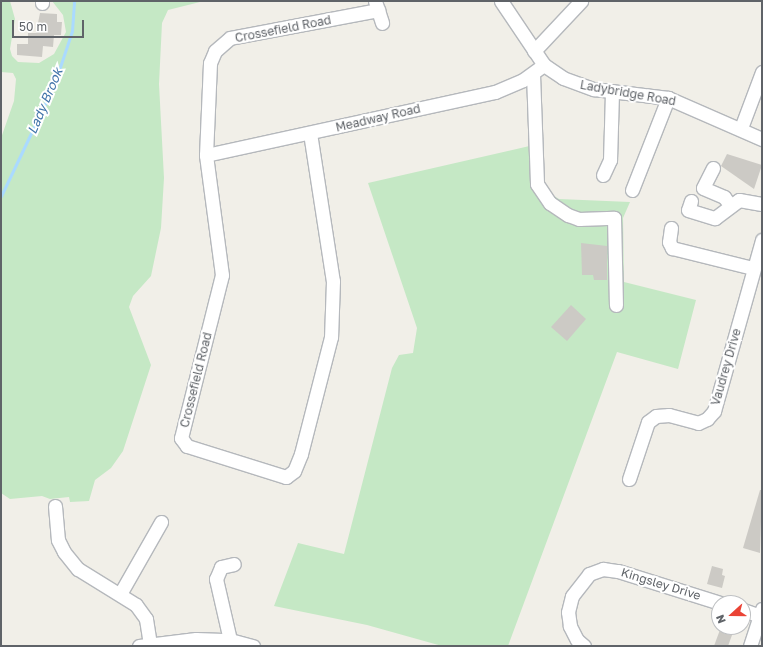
<!DOCTYPE html>
<style>
body{margin:0}
#map{position:relative;width:763px;height:647px;overflow:hidden;background:#f1efe8;font-family:"Golos Text",sans-serif}
div>[style]{position:absolute}
.green>*{inset:0;background:#c5e8c5}
.stream>*{height:3px;margin:-1.5px;padding:0 1.5px;transform-origin:1.5px;border-radius:1.5px;background:#aadaff}
.building>*{inset:0;background:#cccac5}
.roads{filter:drop-shadow(1px 0 #b5b8bc) drop-shadow(-1px 0 #b5b8bc) drop-shadow(0 1px #b5b8bc) drop-shadow(0 -1px #b5b8bc)}
.minor>*{height:13px;margin:-6.5px;padding:0 6.5px;transform-origin:6.5px;border-radius:6.5px;background:#fff}
span{translate:-50% -50%;white-space:nowrap;text-align:center;line-height:1.15;-webkit-text-stroke:4px #fff;paint-order:stroke}
.street-label{font-size:12px;color:#5f6368}
.water-label{font-size:13px;color:#4174aa;font-style:italic}
.frame{position:absolute;inset:0;border:2px solid #5f6368;pointer-events:none}
.north{position:absolute;left:711px;top:595px;width:40px;height:40px;box-sizing:border-box;background:#fff;border:1px solid #bfc1c3;border-radius:50%;rotate:249deg;font-size:11px;font-weight:700;line-height:16px;text-align:center;color:#5f6368}
.north::after{content:'';display:block;margin:auto;width:14px;height:18px;background:#ea4335;clip-path:polygon(50% 0,100% 100%,50% 72%,0 100%)}
.scale{position:absolute;left:12px;top:20px;width:72px;height:18px;box-sizing:border-box;border:2px solid #5f6368;border-top:0;padding-left:5px;font-size:12px;line-height:14px;white-space:nowrap;color:#5f6368;-webkit-text-stroke:3px #fff;paint-order:stroke}
</style>
<div id="map">
<div class="green">
<i style="clip-path:polygon(1px 1px,10px 1px,15px 19px,10px 49px,12px 56px,18px 62px,39px 63px,54px 54px,66px 32px,63px 15px,52px 1px,204px 1px,168px 10px,162px 23px,159px 84px,164px 178px,161px 228px,151px 276px,133px 296px,129px 307px,151px 365px,123px 451px,111px 468px,95px 480px,89px 501px,70px 502px,69px 497px,50px 499px,42px 496px,10px 499px,1px 493px,1px 138px,14px 101px,16px 79px,13px 73px,1px 72px)"></i>
<i style="clip-path:polygon(538px 144px,542px 180px,551px 194px,559px 199px,630px 202px,623px 218px,624px 282px,696px 300px,678px 369px,617px 352px,508px 646px,442px 646px,367px 625px,274px 606px,298px 543px,344px 554px,392px 368px,399px 355px,413px 353px,417px 328px,368px 183px)"></i>
</div>
<div class="stream">
<i style="left:1px;top:196px;width:123px;rotate:-64.5deg"></i>
<i style="left:54px;top:85px;width:57px;rotate:-71.6deg"></i>
<i style="left:72px;top:31px;width:30px;rotate:-86deg"></i>
</div>
<div class="building">
<i style="clip-path:polygon(40px 13px,57px 14px,57px 22px,62px 22px,61px 35px,54px 35px,53px 47px,43px 46px,42px 57px,17px 55px,17px 44px,28px 44px,28px 33px,36px 33px)"></i>
<i style="clip-path:polygon(727px 154px,762px 165px,754px 189px,721px 166px)"></i>
<i style="clip-path:polygon(581px 243px,607px 246px,607px 280px,594px 280px,593px 275px,582px 275px)"></i>
<i style="clip-path:polygon(571px 305px,586px 319px,567px 341px,551px 327px)"></i>
<i style="clip-path:polygon(760px 490px,762px 490px,760px 553px,743px 548px)"></i>
<i style="clip-path:polygon(712px 566px,723px 569px,722px 575px,725px 576px,722px 588px,707px 584px)"></i>
<i style="clip-path:polygon(721px 627px,735px 627px,728px 646px,714px 646px)"></i>
</div>
<div class="roads">
<div class="minor">
<i style="left:375px;top:1px;width:23px;rotate:72deg"></i>
<i style="left:501px;top:1px;width:77px;rotate:56.1deg"></i>
<i style="left:544px;top:65px;width:23px;rotate:34deg"></i>
<i style="left:563px;top:78px;width:33px;rotate:20deg"></i>
<i style="left:594px;top:89px;width:75px;rotate:6.9deg"></i>
<i style="left:668px;top:98px;width:103px;rotate:23.6deg"></i>
<i style="left:42px;top:3px;width:2px;rotate:-90deg"></i>
<i style="left:534px;top:51px;width:69px;rotate:-46.8deg"></i>
<i style="left:533px;top:74px;width:110px;rotate:87.9deg"></i>
<i style="left:537px;top:184px;width:23px;rotate:56deg"></i>
<i style="left:550px;top:203px;width:22px;rotate:34deg"></i>
<i style="left:568px;top:215px;width:12px;rotate:20deg"></i>
<i style="left:579px;top:219px;width:35px;rotate:-2deg"></i>
<i style="left:614px;top:218px;width:87px;rotate:88.7deg"></i>
<i style="left:741px;top:128px;width:60px;rotate:-69.4deg"></i>
<i style="left:310px;top:133px;width:150px;rotate:81.2deg"></i>
<i style="left:333px;top:281px;width:56px;rotate:92deg"></i>
<i style="left:331px;top:337px;width:121px;rotate:104.4deg"></i>
<i style="left:301px;top:454px;width:18px;rotate:112deg"></i>
<i style="left:294px;top:471px;width:10px;rotate:143deg"></i>
<i style="left:286px;top:477px;width:104px;rotate:-162.6deg"></i>
<i style="left:187px;top:446px;width:10px;rotate:-127deg"></i>
<i style="left:181px;top:438px;width:168px;rotate:-75.9deg"></i>
<i style="left:222px;top:275px;width:121px;rotate:-97.6deg"></i>
<i style="left:206px;top:155px;width:92px;rotate:-87.5deg"></i>
<i style="left:210px;top:63px;width:13px;rotate:-67deg"></i>
<i style="left:215px;top:51px;width:20px;rotate:-41deg"></i>
<i style="left:230px;top:38px;width:151px;rotate:-10.7deg"></i>
<i style="left:206px;top:155px;width:296px;rotate:-12.3deg"></i>
<i style="left:495px;top:92px;width:30px;rotate:-23deg"></i>
<i style="left:523px;top:80px;width:26px;rotate:-36deg"></i>
<i style="left:713px;top:168px;width:22px;rotate:117deg"></i>
<i style="left:703px;top:188px;width:23px;rotate:23deg"></i>
<i style="left:724px;top:197px;width:11px;rotate:52deg"></i>
<i style="left:603px;top:175px;width:17px;rotate:-65deg"></i>
<i style="left:610px;top:160px;width:69px;rotate:-88.3deg"></i>
<i style="left:632px;top:190px;width:99px;rotate:-68.6deg"></i>
<i style="left:691px;top:201px;width:9px;rotate:108deg"></i>
<i style="left:688px;top:210px;width:28px;rotate:17deg"></i>
<i style="left:715px;top:218px;width:30px;rotate:-37deg"></i>
<i style="left:739px;top:200px;width:23px;rotate:10deg"></i>
<i style="left:671px;top:228px;width:14px;rotate:98deg"></i>
<i style="left:669px;top:242px;width:7px;rotate:63deg"></i>
<i style="left:672px;top:248px;width:83px;rotate:13.9deg"></i>
<i style="left:629px;top:479px;width:60px;rotate:-71.6deg"></i>
<i style="left:648px;top:422px;width:10px;rotate:-37deg"></i>
<i style="left:656px;top:416px;width:13px;rotate:-4deg"></i>
<i style="left:669px;top:415px;width:30px;rotate:15deg"></i>
<i style="left:698px;top:423px;width:10px;rotate:-24deg"></i>
<i style="left:707px;top:419px;width:11px;rotate:-49deg"></i>
<i style="left:714px;top:411px;width:178px;rotate:-74.3deg"></i>
<i style="left:55px;top:506px;width:34px;rotate:85deg"></i>
<i style="left:58px;top:540px;width:13px;rotate:63deg"></i>
<i style="left:64px;top:552px;width:22px;rotate:51deg"></i>
<i style="left:78px;top:569px;width:68px;rotate:31.8deg"></i>
<i style="left:136px;top:605px;width:17px;rotate:54deg"></i>
<i style="left:146px;top:619px;width:25px;rotate:81deg"></i>
<i style="left:120px;top:594px;width:83px;rotate:-60.3deg"></i>
<i style="left:743px;top:610px;width:18px;rotate:19deg"></i>
<i style="left:230px;top:640px;width:63px;rotate:-102.9deg"></i>
<i style="left:216px;top:579px;width:13px;rotate:-67deg"></i>
<i style="left:221px;top:567px;width:13px;rotate:-13deg"></i>
<i style="left:139px;top:646px;width:57px;rotate:-7deg"></i>
<i style="left:196px;top:639px;width:34px;rotate:2deg"></i>
<i style="left:230px;top:640px;width:24px;rotate:15deg"></i>
<i style="left:584px;top:646px;width:9px;rotate:-139deg"></i>
<i style="left:577px;top:640px;width:16px;rotate:-117deg"></i>
<i style="left:570px;top:626px;width:14px;rotate:-98deg"></i>
<i style="left:568px;top:612px;width:16px;rotate:-76deg"></i>
<i style="left:572px;top:596px;width:28px;rotate:-52deg"></i>
<i style="left:589px;top:574px;width:15px;rotate:-20deg"></i>
<i style="left:603px;top:569px;width:15px;rotate:8deg"></i>
<i style="left:618px;top:571px;width:107px;rotate:17.4deg"></i>
<i style="left:750px;top:646px;width:39px;rotate:-72deg"></i>
</div>
</div>
<div class="street-label">
<span style="left:283px;top:29px;rotate:-11deg">Crossefield Road</span>
<span style="left:628px;top:93px;rotate:10deg">Ladybridge Road</span>
<span style="left:378px;top:118px;rotate:-13deg">Meadway Road</span>
<span style="left:726px;top:367px;rotate:-74deg">Vaudrey Drive</span>
<span style="left:196px;top:380px;rotate:-76deg">Crossefield Road</span>
<span style="left:661px;top:584px;rotate:17deg">Kingsley Drive</span>
</div>
<div class="water-label">
<span style="left:45px;top:101px;rotate:-67deg">Lady Brook</span>
</div>
<div class="frame"></div>
<div class="north">N</div>
<div class="scale">50 m</div>
</div>
